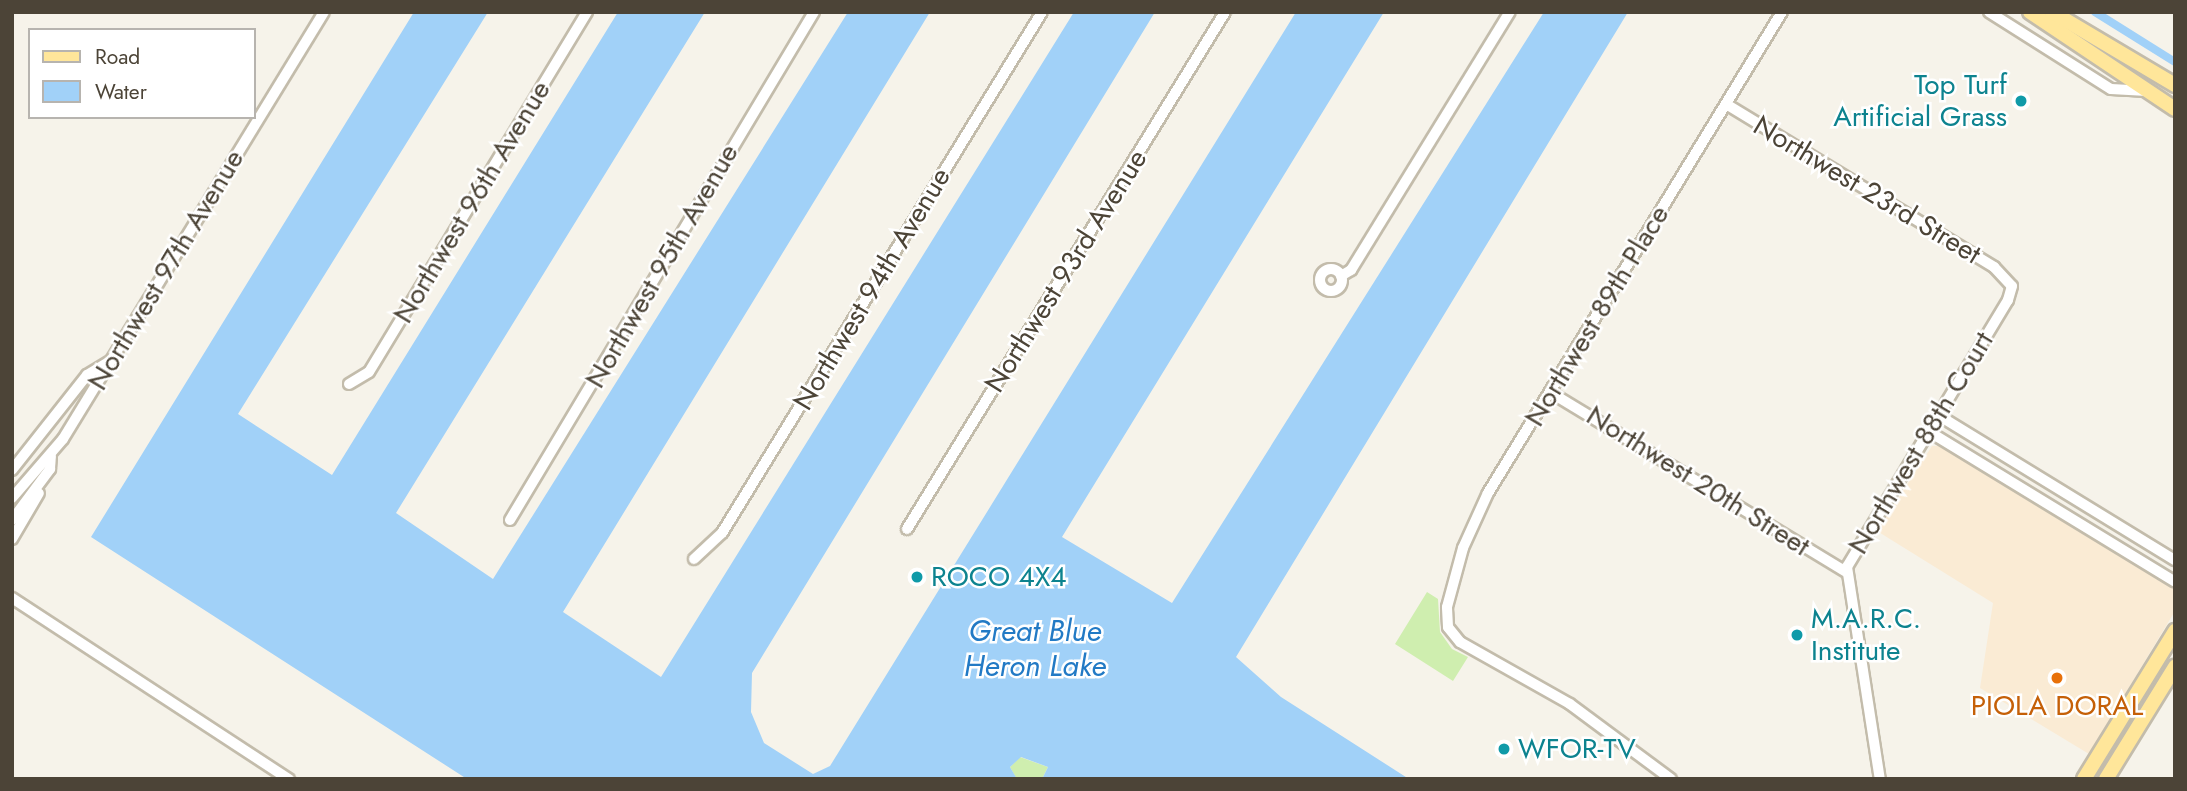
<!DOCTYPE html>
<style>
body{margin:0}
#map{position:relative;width:2187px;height:791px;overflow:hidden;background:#f6f3ea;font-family:Jost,sans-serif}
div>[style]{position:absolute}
.commercial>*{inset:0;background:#faebd4}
.green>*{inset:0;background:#cfeeaf}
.water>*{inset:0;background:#a1d1f8}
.canal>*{height:8px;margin:-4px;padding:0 4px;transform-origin:4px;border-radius:4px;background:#a1d1f8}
.roads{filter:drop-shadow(2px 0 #c3bcab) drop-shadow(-2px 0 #c3bcab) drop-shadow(0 2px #c3bcab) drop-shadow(0 -2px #c3bcab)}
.minor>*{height:10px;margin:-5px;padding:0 5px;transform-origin:5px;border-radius:5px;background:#fff}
.minor>.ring{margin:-5px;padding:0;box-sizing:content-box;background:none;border:10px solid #fff;border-radius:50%}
.major>*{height:14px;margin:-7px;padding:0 7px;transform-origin:7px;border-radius:7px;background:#ffe69a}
.dots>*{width:19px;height:19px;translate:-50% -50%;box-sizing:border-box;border:4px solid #fff;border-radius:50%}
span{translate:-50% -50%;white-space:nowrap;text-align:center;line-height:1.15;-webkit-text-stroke:5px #fff;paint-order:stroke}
.culture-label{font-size:28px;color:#0d838f}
.right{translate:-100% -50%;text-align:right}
.left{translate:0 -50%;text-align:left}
.street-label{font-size:28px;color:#4c4437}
.food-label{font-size:28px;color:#c56008}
.water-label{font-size:30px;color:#227ac5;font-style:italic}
.frame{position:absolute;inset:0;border:14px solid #4c4437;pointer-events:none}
.legend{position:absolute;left:28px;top:28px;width:228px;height:91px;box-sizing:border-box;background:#fff;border:2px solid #b7b4af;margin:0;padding:9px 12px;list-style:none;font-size:21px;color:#4c4437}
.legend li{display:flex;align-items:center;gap:14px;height:35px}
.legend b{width:35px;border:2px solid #b7b4af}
</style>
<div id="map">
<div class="commercial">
<i style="clip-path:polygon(1932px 446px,1939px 446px,2175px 589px,2175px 611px,2089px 754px,1980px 688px,1993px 603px,1877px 531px)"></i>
</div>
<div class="green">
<i style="clip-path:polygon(1427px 592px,1438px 599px,1440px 632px,1452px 649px,1468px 657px,1453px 681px,1395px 644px)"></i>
<i style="clip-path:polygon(1020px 757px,1048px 767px,1042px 779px,1016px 778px,1010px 767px)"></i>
</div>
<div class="water">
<i style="clip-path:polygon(414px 12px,488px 12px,238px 414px,332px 475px,618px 12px,705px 12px,396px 513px,493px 579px,848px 12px,930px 12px,563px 612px,661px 677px,1074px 12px,1155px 12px,752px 673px,751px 712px,764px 743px,813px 774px,830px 766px,1296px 12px,1384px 12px,1062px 537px,1172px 603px,1544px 12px,1628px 12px,1236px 657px,1281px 697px,1409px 779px,1042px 779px,1048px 767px,1021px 757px,1010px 767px,1017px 779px,467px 779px,91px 537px)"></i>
</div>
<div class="canal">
<i style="left:2095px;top:12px;width:94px;rotate:32deg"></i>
</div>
<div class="roads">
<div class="minor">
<i style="left:1989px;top:12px;width:144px;rotate:32.3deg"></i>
<i style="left:2111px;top:89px;width:36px;rotate:3deg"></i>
<i style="left:1726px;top:104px;width:314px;rotate:31.3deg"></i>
<i style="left:1994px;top:267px;width:26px;rotate:47deg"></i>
<i style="left:2012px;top:286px;width:15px;rotate:106deg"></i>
<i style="left:2008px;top:300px;width:312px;rotate:121.1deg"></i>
<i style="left:1847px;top:567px;width:215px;rotate:81.2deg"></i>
<i class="ring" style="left:1320px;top:269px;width:12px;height:12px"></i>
<i style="left:1341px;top:276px;width:12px;rotate:-31deg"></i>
<i style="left:1351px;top:270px;width:303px;rotate:-58.4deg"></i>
<i style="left:349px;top:384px;width:23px;rotate:-31deg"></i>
<i style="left:369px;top:372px;width:421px;rotate:-58.8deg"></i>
<i style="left:1550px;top:392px;width:346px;rotate:31.3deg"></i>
<i style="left:1938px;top:415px;width:278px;rotate:31.5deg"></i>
<i style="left:1928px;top:431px;width:289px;rotate:31.4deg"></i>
<i style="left:12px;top:470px;width:121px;rotate:-51.7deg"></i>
<i style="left:87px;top:375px;width:27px;rotate:-31deg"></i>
<i style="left:12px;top:498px;width:78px;rotate:-49.2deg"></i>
<i style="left:63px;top:439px;width:500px;rotate:-58.57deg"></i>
<i style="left:12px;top:520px;width:64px;rotate:-53.3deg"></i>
<i style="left:50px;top:469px;width:13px;rotate:-86deg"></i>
<i style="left:510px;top:520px;width:592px;rotate:-59.1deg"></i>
<i style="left:907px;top:529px;width:607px;rotate:-58.4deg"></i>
<i style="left:12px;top:539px;width:53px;rotate:-59.6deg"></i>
<i style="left:694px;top:559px;width:38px;rotate:-43deg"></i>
<i style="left:722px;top:533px;width:611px;rotate:-58.44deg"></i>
<i style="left:12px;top:598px;width:331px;rotate:33.2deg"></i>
<i style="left:1671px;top:779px;width:126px;rotate:-143.4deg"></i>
<i style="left:1570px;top:704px;width:126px;rotate:-150.6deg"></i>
<i style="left:1460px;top:642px;width:19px;rotate:-129deg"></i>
<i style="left:1448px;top:627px;width:20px;rotate:-93deg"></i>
<i style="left:1447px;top:607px;width:61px;rotate:-74.8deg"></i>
<i style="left:1463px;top:548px;width:60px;rotate:-65.6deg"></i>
<i style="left:1488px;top:493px;width:564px;rotate:-58.57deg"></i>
</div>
<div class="major">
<i style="left:2030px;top:12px;width:174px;rotate:33.8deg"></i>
<i style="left:2052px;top:12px;width:143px;rotate:30.7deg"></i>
<i style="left:2084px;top:779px;width:174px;rotate:-58.4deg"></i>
<i style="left:2106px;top:779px;width:132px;rotate:-58.4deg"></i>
</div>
</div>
<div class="dots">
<i style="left:2021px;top:101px;background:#0f9aa8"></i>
<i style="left:917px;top:577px;background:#0f9aa8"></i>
<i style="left:1797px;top:635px;background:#0f9aa8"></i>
<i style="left:2057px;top:678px;background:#e8710a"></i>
<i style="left:1504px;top:749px;background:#0f9aa8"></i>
</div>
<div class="culture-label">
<span class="right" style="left:2007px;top:101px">Top Turf<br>Artificial Grass</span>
<span class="left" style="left:931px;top:577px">ROCO 4X4</span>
<span class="left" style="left:1811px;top:635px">M.A.R.C.<br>Institute</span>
<span class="left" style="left:1518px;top:749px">WFOR-TV</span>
</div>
<div class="street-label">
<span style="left:1867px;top:190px;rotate:31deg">Northwest 23rd Street</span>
<span style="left:472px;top:202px;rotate:-59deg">Northwest 96th Avenue</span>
<span style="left:662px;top:266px;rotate:-60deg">Northwest 95th Avenue</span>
<span style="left:166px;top:270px;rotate:-59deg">Northwest 97th Avenue</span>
<span style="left:1066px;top:271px;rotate:-58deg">Northwest 93rd Avenue</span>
<span style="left:872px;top:289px;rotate:-59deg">Northwest 94th Avenue</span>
<span style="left:1597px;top:316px;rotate:-59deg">Northwest 89th Place</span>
<span style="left:1921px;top:443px;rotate:-59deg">Northwest 88th Court</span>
<span style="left:1698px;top:481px;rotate:32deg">Northwest 20th Street</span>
</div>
<div class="food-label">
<span style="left:2057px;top:706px">PIOLA DORAL</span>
</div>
<div class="water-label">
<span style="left:1035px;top:648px">Great Blue<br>Heron Lake</span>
</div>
<div class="frame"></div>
<ul class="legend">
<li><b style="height:9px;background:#ffe69a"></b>Road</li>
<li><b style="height:19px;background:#a1d1f8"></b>Water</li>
</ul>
</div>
